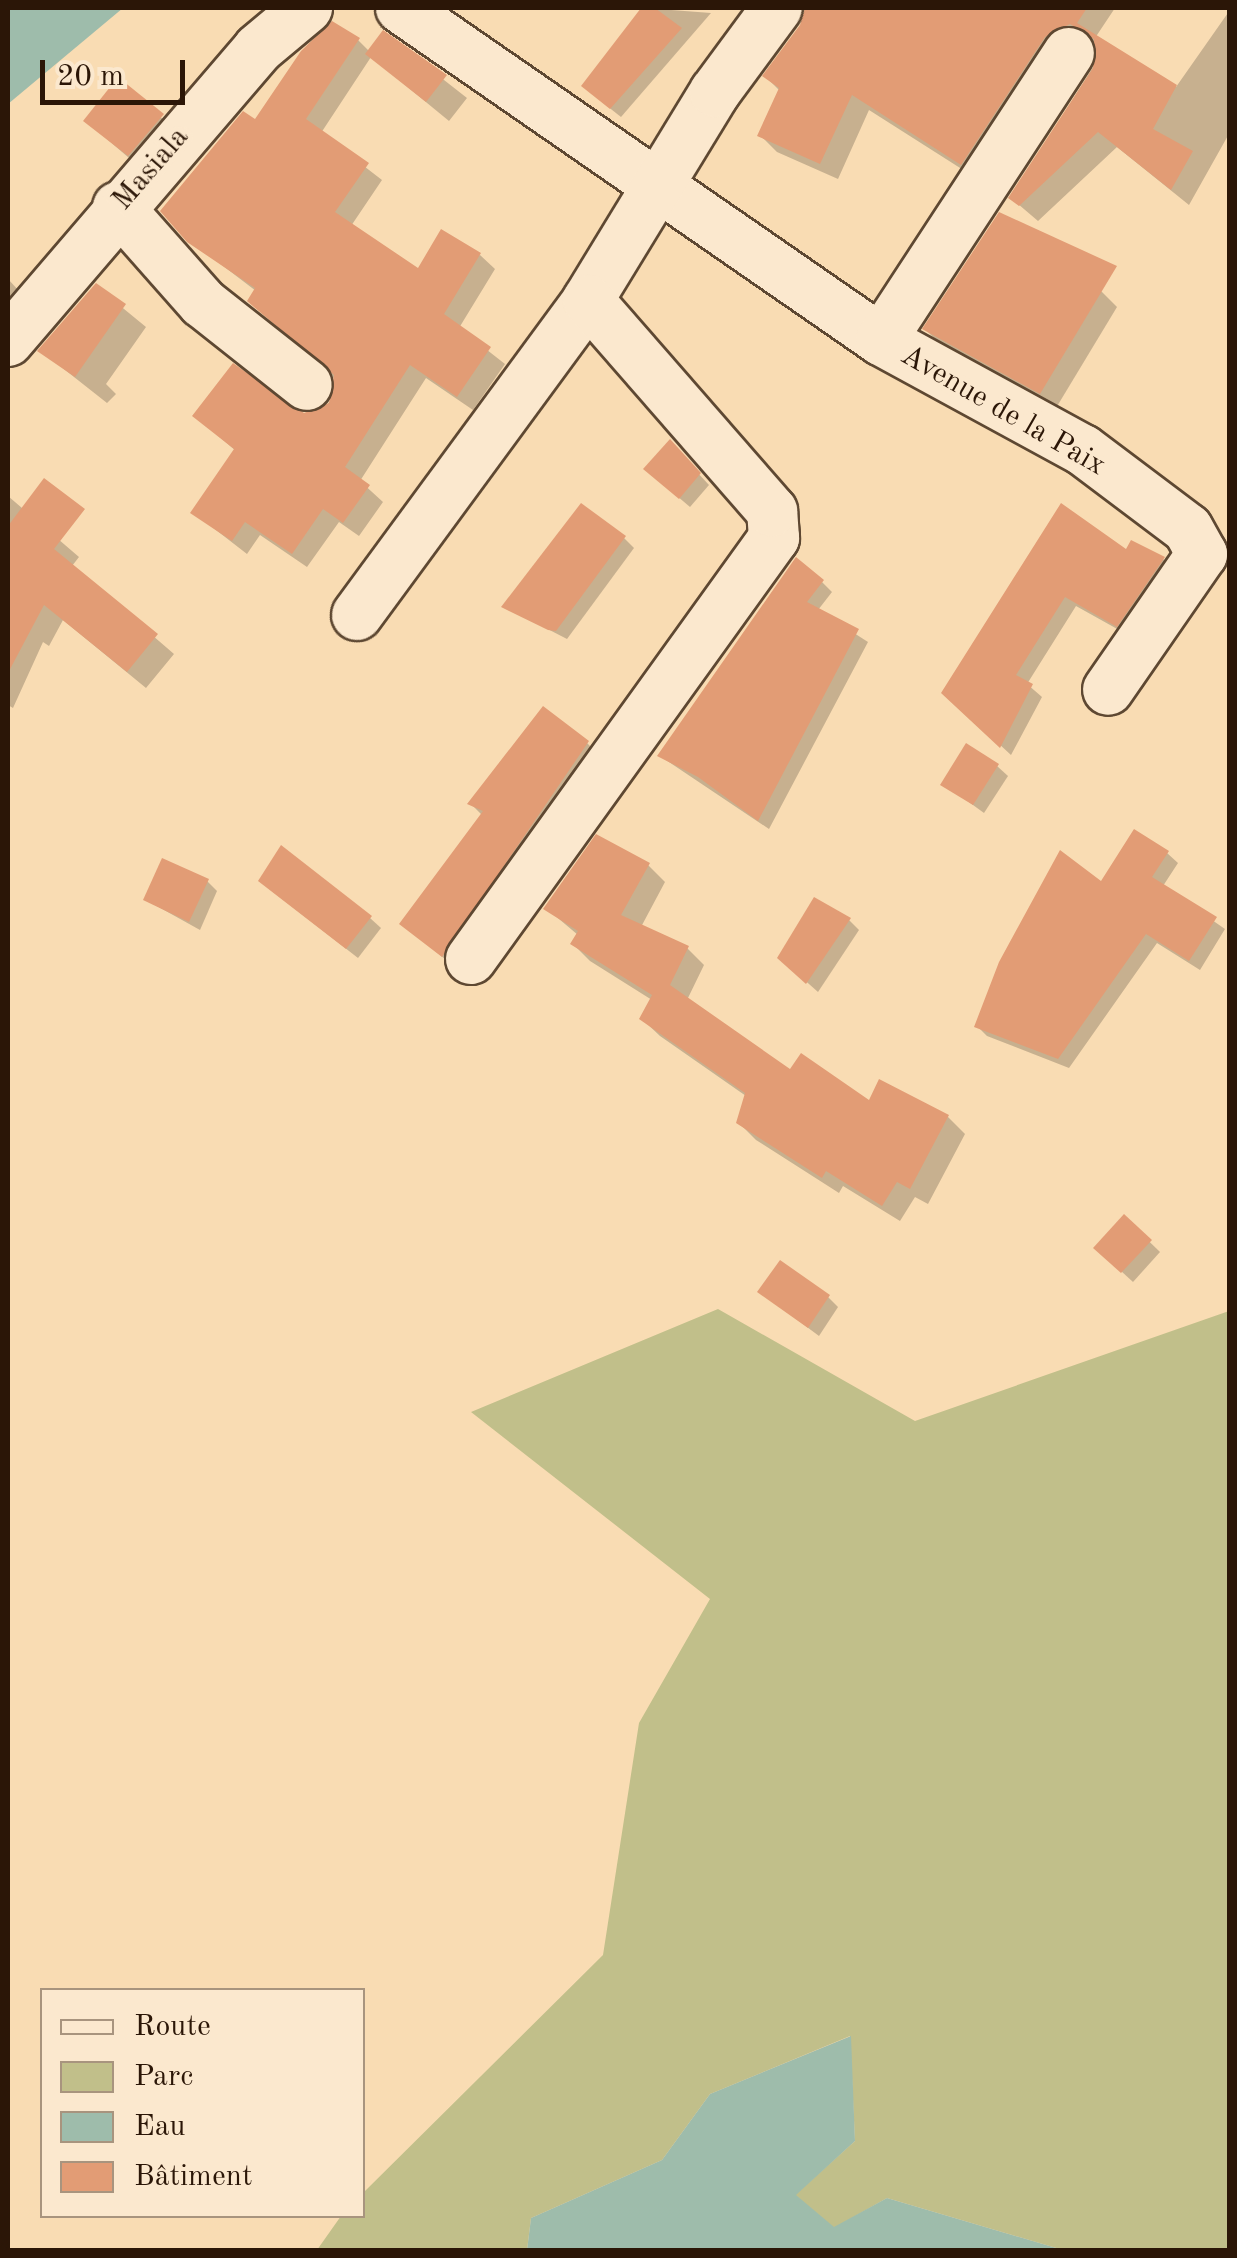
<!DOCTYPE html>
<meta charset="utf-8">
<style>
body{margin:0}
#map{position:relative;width:1237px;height:2258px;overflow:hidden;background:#f9dcb3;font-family:"Old Standard TT",serif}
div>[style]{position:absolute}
.green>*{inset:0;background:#c1bf8a}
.water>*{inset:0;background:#9ebcab}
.shadow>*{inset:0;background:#0003}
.building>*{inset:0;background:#e29c75}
.roads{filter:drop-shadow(2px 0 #5e4832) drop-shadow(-2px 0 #5e4832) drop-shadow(0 2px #5e4832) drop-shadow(0 -2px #5e4832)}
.street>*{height:50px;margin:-25px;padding:0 25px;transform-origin:25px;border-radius:25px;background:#fbe8ce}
span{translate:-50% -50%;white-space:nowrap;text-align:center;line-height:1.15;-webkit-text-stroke:10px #fbe8ce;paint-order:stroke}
.street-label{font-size:30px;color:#2b1607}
.frame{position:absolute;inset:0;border:10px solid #2b1607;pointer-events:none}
.legend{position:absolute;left:40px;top:1988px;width:325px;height:230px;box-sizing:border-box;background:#fbe8ce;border:2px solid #a8947e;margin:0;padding:12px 18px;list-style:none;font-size:30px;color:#2b1607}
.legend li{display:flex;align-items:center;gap:20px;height:50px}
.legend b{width:50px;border:2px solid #a8947e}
.scale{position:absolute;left:40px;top:60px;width:145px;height:45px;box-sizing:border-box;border:5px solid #2b1607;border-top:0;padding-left:12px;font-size:30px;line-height:35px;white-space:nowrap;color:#2b1607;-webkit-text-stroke:8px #fbe8ce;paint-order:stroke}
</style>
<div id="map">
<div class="green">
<i style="clip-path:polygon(718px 1309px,915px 1421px,1229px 1311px,1229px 2250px,1063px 2250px,887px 2198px,834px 2228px,795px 2195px,855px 2141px,850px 2036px,710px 2094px,662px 2160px,531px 2218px,527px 2250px,317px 2250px,341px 2216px,362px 2216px,363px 2193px,603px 1955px,639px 1723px,710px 1599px,471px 1412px)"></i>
</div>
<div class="water">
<i style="clip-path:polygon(8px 8px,123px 8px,8px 104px)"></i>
<i style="clip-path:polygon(851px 2036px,855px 2141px,796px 2195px,834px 2227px,887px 2198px,1063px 2250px,527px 2250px,531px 2218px,662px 2160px,710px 2094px)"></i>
</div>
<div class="shadow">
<i style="clip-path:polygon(645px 8px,711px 13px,621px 117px,602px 102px,591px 78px)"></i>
<i style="clip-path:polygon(859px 8px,982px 8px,1007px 26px,1018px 8px,1115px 8px,1095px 38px,1176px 87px,1230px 10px,1230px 132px,1189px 205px,1117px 147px,1038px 221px,1011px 198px,1100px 56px,1088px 40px,979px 180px,869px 110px,838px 179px,777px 152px,760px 135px,780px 91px,765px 76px,841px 37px)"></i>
<i style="clip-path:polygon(384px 33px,467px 98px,449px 121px,371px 57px,321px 133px,382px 180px,351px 226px,419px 271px,480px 255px,495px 269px,459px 328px,505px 364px,473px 410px,426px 378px,360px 481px,383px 502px,359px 536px,339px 522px,307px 567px,260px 535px,247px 554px,194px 513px,236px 451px,195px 416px,320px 414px,338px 391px,329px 366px,256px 291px,189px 240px,256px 123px,358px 40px,369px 51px)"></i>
<i style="clip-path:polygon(118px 81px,184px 137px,150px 176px,86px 121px)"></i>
<i style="clip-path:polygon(8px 279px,31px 304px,8px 328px)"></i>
<i style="clip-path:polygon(96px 286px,146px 327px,106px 384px,116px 394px,107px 403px,41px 351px)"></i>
<i style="clip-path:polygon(1101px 291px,1117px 307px,1056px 408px,941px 345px,925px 329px)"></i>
<i style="clip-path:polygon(670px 443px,709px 485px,690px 507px,657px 479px)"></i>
<i style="clip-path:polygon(8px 496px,79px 557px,72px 566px,174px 654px,146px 688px,63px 620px,49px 646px,43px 642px,13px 708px,8px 705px)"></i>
<i style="clip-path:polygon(1062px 506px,1127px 553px,1163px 559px,1173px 569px,1128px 635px,1076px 606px,1027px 684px,1042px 697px,1011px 755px,944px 693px)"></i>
<i style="clip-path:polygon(624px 538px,634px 548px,567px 639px,505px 607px)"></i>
<i style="clip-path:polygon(822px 582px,832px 592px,818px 610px,868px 642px,769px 829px,660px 756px)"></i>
<i style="clip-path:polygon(587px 743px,606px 762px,462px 973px,402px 924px,483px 816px,471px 804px)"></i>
<i style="clip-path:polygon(997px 766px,1008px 776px,984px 813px,944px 784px)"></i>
<i style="clip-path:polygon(1167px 853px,1178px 863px,1163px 886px,1225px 929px,1200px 970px,1157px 943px,1069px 1068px,987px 1036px,977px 1026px,1102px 885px)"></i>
<i style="clip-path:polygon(648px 865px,665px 882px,641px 927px,687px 948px,704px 965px,687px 1000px,790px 1072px,870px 1103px,948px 1117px,965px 1134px,928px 1204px,915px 1197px,900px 1221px,843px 1186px,839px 1193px,756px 1140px,739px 1123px,746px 1096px,660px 1036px,642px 1019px,652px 1000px,590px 961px,573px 944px,578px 935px,546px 908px)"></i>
<i style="clip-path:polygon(207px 881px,217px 891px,200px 930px,146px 900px)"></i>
<i style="clip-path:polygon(272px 891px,370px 918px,381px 928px,358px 958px)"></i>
<i style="clip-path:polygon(849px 920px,859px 930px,818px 992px,791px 968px)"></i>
<i style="clip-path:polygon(1124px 1217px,1160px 1252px,1133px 1282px,1096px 1248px)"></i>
<i style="clip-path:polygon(760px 1292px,828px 1297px,838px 1307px,819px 1336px)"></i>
</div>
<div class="building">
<i style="clip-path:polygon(641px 8px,655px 8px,682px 28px,610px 109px,581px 86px)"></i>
<i style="clip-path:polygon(805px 8px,1087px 8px,1077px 23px,1177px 85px,1153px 129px,1193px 151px,1171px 190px,1098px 132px,1019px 206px,1008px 198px,1093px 68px,1094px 39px,1070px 24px,1045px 37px,961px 165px,852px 95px,820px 164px,757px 136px,779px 88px,762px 76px,800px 25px)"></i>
<i style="clip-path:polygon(332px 21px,360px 38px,306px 119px,369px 163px,335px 212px,418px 268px,441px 229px,481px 253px,444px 314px,491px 347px,457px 397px,410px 365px,345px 467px,370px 485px,343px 523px,323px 509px,292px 554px,245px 522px,232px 541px,190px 513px,234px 449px,192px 416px,233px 363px,304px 413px,329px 403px,334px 375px,247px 301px,255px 288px,187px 242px,160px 211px,243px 111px,255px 119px,301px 51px)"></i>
<i style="clip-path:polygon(383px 30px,447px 75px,426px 102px,365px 54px)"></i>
<i style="clip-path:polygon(118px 77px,164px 114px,128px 156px,83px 121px)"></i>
<i style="clip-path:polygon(999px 212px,1117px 266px,1040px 394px,922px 329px)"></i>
<i style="clip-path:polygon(96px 283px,126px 304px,75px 377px,37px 351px)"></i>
<i style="clip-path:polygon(670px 439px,701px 473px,679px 499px,643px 469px)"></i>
<i style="clip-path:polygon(44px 478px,85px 509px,54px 549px,158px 634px,127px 672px,44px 605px,8px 673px,8px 526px)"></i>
<i style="clip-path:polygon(581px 503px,626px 536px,556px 631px,548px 630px,501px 607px)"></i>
<i style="clip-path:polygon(1061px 503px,1126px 549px,1131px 540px,1165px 557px,1117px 627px,1065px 597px,1016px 675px,1033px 684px,1000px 748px,941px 693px)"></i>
<i style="clip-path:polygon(796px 557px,824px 580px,807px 602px,859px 629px,758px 821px,698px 777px,657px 756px)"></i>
<i style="clip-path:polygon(543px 706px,589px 741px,442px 957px,399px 924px,483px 811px,467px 804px)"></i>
<i style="clip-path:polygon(966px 743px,999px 764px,973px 805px,940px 785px)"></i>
<i style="clip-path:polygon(1134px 829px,1169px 851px,1152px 877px,1217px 917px,1189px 961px,1146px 934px,1058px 1059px,974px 1027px,999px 962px,1060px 850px,1101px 881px)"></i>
<i style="clip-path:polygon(596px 834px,650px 863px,621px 915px,689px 946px,670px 985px,790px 1069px,801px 1053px,869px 1100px,879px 1079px,949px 1115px,910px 1189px,897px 1182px,882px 1206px,826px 1171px,822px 1178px,736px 1123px,745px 1093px,639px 1019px,652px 995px,570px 944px,578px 931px,543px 909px)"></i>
<i style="clip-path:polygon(281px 845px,372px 916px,346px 949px,258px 881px)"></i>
<i style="clip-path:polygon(162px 858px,209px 879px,189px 922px,143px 900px)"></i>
<i style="clip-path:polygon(814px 897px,851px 918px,806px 984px,777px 958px)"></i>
<i style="clip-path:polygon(1124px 1214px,1152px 1240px,1121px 1273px,1093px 1248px)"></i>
<i style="clip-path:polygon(780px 1260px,830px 1295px,808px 1328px,757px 1292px)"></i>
</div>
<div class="roads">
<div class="street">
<i style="left:401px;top:8px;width:584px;rotate:34.67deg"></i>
<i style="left:881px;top:340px;width:230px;rotate:28.6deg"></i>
<i style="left:1083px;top:450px;width:131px;rotate:37deg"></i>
<i style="left:1188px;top:529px;width:29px;rotate:61deg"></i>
<i style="left:1202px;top:554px;width:165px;rotate:124.7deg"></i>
<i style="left:118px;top:207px;width:128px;rotate:48.5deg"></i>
<i style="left:203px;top:303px;width:132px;rotate:38.3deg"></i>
<i style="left:881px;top:340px;width:343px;rotate:-56.8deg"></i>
<i style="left:8px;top:341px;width:384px;rotate:-49.4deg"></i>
<i style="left:258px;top:49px;width:64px;rotate:-39.9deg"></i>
<i style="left:357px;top:615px;width:391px;rotate:-53.7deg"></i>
<i style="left:588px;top:300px;width:244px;rotate:-58.6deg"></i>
<i style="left:715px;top:92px;width:104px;rotate:-53.6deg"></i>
<i style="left:471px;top:959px;width:519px;rotate:-54.26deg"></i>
<i style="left:774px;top:538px;width:27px;rotate:-94deg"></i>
<i style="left:772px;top:511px;width:280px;rotate:-131.1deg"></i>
</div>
</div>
<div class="street-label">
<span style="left:151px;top:169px;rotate:-49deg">Masiala</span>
<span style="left:1003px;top:411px;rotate:30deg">Avenue de la Paix</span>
</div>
<div class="frame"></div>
<ul class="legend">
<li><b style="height:12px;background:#fbe8ce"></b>Route</li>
<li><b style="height:28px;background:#c1bf8a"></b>Parc</li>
<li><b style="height:28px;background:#9ebcab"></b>Eau</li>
<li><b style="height:28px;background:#e29c75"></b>Bâtiment</li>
</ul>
<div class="scale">20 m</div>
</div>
